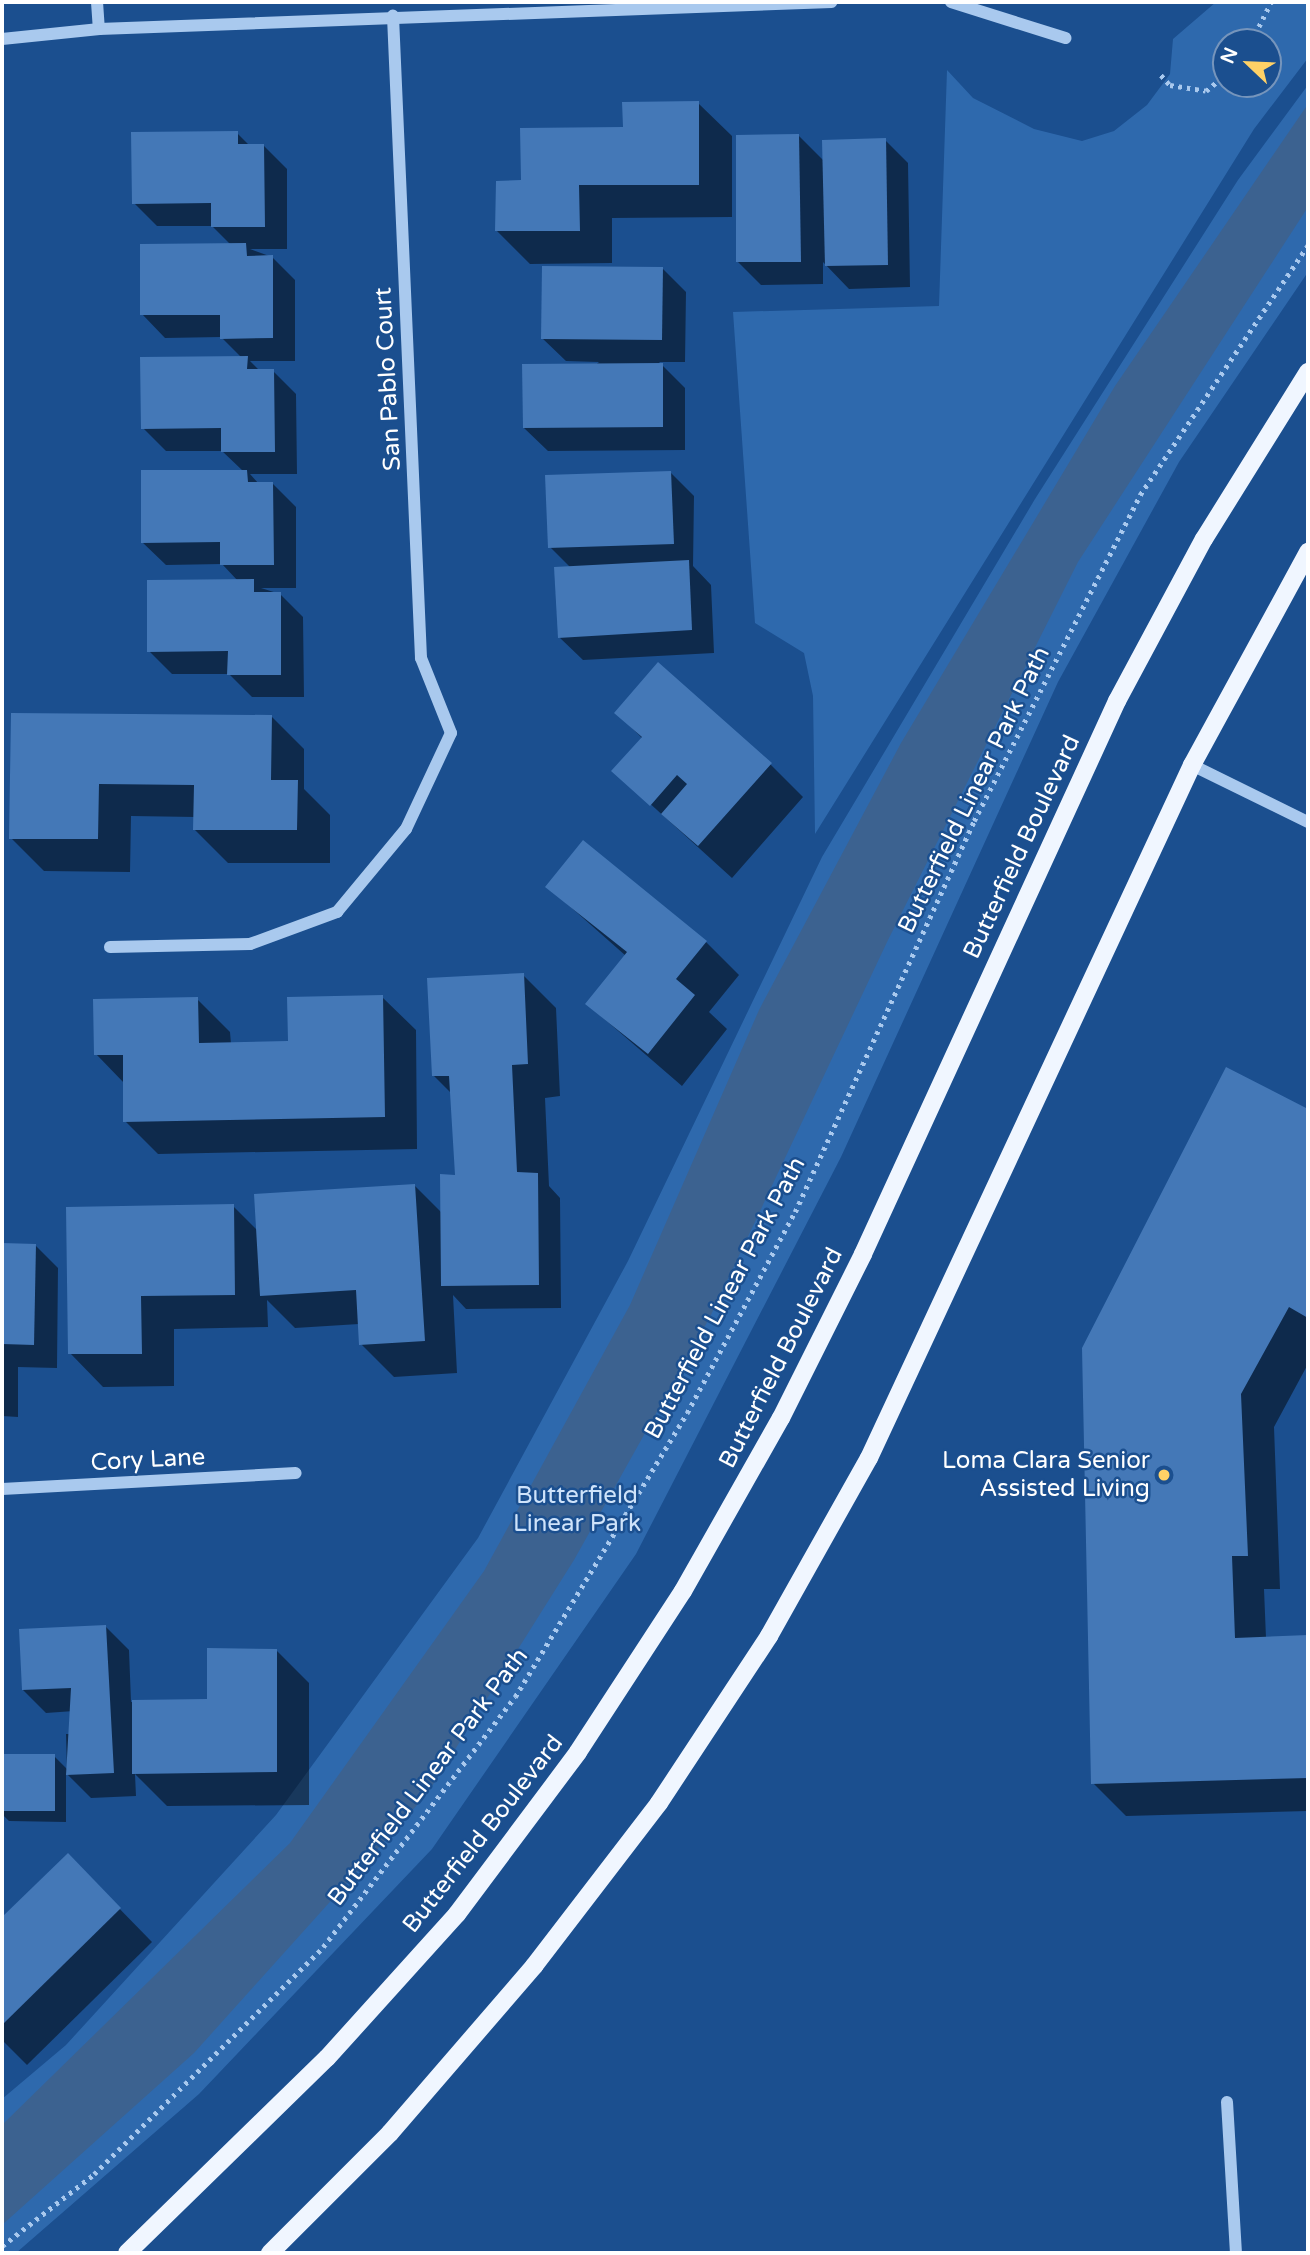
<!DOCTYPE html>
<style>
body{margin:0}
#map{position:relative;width:1310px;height:2255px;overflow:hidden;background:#1b4f8f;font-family:"Varela Round",sans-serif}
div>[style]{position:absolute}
.green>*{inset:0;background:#2e69ad}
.water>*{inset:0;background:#3c6290}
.shadow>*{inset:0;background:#0007}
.building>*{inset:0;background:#4478b7}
.path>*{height:4.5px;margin-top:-2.25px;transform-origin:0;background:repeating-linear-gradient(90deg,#a9c9ee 0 3.5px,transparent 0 8.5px)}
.minor>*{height:12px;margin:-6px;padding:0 6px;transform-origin:6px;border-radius:6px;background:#a9c9ee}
.major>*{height:18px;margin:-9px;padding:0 9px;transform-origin:9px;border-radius:9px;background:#f0f6ff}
.dots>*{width:19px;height:19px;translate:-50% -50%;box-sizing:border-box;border:4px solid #1b4f8f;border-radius:50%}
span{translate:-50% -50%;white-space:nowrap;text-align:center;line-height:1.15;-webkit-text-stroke:5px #1b4f8f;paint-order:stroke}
.street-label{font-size:24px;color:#fff}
.poi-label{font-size:24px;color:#fff}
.right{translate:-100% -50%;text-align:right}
.park-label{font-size:24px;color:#cfe3fa}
.frame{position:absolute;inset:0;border:4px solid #fff;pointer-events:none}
.north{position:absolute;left:1212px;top:28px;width:70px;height:70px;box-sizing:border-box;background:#1b4f8f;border:2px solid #7695bc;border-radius:50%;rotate:293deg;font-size:19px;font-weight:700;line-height:28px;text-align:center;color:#fff}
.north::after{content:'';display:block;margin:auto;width:24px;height:32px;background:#ffd166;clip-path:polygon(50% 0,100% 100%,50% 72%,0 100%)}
</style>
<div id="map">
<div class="green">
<i style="clip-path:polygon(evenodd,1216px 2px,1308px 2px,1308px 58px,1254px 129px,815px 834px,813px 696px,804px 653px,755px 623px,733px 312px,939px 306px,947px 70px,973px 98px,1034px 129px,1082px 141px,1114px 131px,1147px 105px,1170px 74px,1173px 39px,1216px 2px,1226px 42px,1268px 42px,1268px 84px,1226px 84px,1226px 42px)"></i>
<i style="clip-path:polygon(1308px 85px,1308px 272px,1179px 462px,1058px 682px,841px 1157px,636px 1554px,432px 1849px,199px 2094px,16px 2253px,2px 2253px,2px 2099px,66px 2045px,276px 1815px,478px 1538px,628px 1261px,822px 857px,1035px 499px,1238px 180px)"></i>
</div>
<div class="water">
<i style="clip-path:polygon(1308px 104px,1308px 207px,1078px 562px,888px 940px,710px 1317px,574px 1560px,427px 1794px,194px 2053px,2px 2225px,2px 2125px,290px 1843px,484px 1571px,630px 1305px,759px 1010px,901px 743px,1115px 386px)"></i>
</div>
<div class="shadow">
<i style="clip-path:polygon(698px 103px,732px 136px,732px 217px,612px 218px,612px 263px,530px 264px,497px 231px,522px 182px,624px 129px)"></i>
<i style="clip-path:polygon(237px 133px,250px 146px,264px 146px,287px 169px,287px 249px,250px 249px,272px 257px,295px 280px,295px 361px,250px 361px,260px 371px,273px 371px,296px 394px,297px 474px,250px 474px,259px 484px,273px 484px,296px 507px,296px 588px,261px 588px,280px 594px,303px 617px,304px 697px,252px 697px,229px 674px,172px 674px,149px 651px,238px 581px,222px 564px,166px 565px,142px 542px,243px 471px,222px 451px,166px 451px,143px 428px,242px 358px,221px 337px,165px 338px,142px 314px,231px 245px,212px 226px,157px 226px,134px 203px)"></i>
<i style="clip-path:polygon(799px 136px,824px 161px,885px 140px,908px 163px,910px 287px,849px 289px,823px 262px,823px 284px,761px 285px,738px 262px)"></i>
<i style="clip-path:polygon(663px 269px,686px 292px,685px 362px,659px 362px,685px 388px,685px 450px,548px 451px,524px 428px,599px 362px,566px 361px,542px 338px)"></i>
<i style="clip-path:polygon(671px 473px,694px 496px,693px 566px,711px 585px,714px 653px,583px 660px,559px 637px,571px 568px,550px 547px)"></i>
<i style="clip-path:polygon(617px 713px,770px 764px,803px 797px,732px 878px,614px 771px,643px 739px)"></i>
<i style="clip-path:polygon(12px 715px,271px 716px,304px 749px,304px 789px,330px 815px,330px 863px,228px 863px,195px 830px,195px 817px,131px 816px,130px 872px,44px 871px,11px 838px)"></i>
<i style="clip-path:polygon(548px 887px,706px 942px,739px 975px,709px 1012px,727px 1029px,682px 1086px,587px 1004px,626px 956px)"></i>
<i style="clip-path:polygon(523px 975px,556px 1008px,560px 1096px,545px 1098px,549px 1186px,560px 1198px,561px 1308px,466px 1309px,453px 1295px,457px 1373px,394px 1377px,361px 1344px,359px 1324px,295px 1328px,267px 1300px,268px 1327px,174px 1329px,174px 1386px,103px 1387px,70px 1353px,233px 1206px,258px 1231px,415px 1186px,442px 1213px,457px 1176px,452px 1094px,434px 1076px)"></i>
<i style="clip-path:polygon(382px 997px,416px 1030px,417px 1149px,158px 1154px,125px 1121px,125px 1084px,96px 1054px,197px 999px,230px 1032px,231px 1044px,290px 1043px)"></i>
<i style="clip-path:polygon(1227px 1069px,1308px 1111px,1308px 1364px,1274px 1427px,1280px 1589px,1264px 1589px,1266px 1638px,1308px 1636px,1308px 1811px,1126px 1816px,1093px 1783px)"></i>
<i style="clip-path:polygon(2px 1245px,35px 1245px,58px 1268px,57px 1368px,18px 1367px,18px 1417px,2px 1416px)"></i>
<i style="clip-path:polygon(105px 1626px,129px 1650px,131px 1702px,209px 1701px,276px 1650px,309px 1683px,309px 1805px,167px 1806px,135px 1774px,136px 1796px,91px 1798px,66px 1773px,66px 1822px,9px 1821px,2px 1814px,2px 1756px,54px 1756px,67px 1769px,66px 1734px,74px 1734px,74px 1711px,46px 1713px,23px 1690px)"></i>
<i style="clip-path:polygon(68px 1856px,152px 1942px,27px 2065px,2px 2040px,2px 1920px)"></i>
</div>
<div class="building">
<i style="clip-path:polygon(699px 101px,699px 185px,579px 185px,580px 231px,495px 231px,496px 181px,521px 180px,520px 128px,623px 127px,622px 102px)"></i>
<i style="clip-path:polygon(238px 131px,238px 144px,264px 144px,265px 227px,211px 227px,211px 203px,132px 204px,131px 132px)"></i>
<i style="clip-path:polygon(799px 134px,801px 262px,736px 262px,736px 135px)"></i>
<i style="clip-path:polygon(886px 138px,888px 265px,825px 266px,822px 140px)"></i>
<i style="clip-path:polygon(246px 243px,247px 256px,273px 255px,273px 338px,220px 339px,220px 315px,140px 315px,140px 244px)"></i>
<i style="clip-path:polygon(542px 266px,663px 267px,662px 340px,541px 339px)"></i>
<i style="clip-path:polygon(248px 356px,247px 369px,274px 369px,275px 452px,221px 452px,221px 428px,141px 429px,140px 357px)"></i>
<i style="clip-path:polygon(663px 363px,663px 427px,523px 428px,522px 364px)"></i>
<i style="clip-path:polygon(141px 470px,247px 470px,248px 482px,273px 482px,274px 565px,220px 565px,220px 542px,141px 543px)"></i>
<i style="clip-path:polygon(671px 471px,674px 544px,548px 548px,545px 475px)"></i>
<i style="clip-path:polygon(689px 560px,692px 630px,558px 638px,554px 567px)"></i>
<i style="clip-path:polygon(254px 579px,254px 592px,281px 592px,281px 675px,227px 675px,228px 651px,147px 652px,147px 580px)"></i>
<i style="clip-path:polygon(658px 662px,772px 763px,698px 846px,661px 814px,687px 784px,677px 775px,650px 806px,611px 771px,642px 737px,614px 713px)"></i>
<i style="clip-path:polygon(11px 713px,272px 715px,271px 780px,298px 780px,297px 830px,193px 830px,194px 785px,99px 784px,98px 839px,9px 839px)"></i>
<i style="clip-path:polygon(583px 840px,707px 941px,676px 979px,695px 995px,648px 1054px,585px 1004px,627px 952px,545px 887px)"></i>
<i style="clip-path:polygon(524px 973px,528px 1064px,512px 1065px,517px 1172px,538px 1173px,539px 1285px,441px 1286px,440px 1174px,455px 1175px,449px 1076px,432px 1076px,427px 978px)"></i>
<i style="clip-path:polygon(383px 995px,385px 1117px,123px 1122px,123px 1055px,94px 1055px,93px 999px,198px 997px,199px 1043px,288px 1041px,287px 997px)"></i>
<i style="clip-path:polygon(1226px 1067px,1308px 1109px,1308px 1318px,1289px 1307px,1241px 1394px,1248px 1556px,1232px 1556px,1235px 1638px,1308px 1635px,1308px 1778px,1091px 1784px,1082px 1348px)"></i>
<i style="clip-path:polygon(415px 1184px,425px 1341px,359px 1345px,356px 1290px,260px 1296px,254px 1194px)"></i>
<i style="clip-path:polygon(234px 1204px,235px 1295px,141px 1296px,142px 1354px,68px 1354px,66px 1207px)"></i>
<i style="clip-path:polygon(2px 1243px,36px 1244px,34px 1345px,2px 1344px)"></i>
<i style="clip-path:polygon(106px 1625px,114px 1773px,66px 1775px,71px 1688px,22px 1690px,19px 1629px)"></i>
<i style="clip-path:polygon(207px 1648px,277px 1649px,277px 1772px,132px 1774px,132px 1700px,207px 1699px)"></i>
<i style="clip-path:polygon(2px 1754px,55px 1754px,55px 1811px,2px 1811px)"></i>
<i style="clip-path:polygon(68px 1853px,121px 1908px,2px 2025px,2px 1917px)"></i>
</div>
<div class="path">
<i style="left:1251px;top:42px;width:45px;rotate:-63.4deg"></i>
<i style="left:1161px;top:75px;width:13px;rotate:48deg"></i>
<i style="left:1170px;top:85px;width:36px;rotate:9deg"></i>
<i style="left:1206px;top:91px;width:26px;rotate:-40deg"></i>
<i style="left:2px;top:2246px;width:117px;rotate:-38deg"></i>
<i style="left:94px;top:2174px;width:322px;rotate:-44.7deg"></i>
<i style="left:323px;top:1947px;width:315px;rotate:-52.5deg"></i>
<i style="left:515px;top:1697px;width:332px;rotate:-58.8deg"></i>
<i style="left:687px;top:1413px;width:228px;rotate:-61.8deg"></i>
<i style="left:795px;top:1212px;width:430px;rotate:-65.4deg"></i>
<i style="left:974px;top:821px;width:366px;rotate:-63deg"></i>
<i style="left:1140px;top:495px;width:301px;rotate:-56.1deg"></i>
</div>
<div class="minor">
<i style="left:97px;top:2px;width:27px;rotate:86deg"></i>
<i style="left:951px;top:2px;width:120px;rotate:17.5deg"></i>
<i style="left:2px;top:39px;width:98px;rotate:-5.9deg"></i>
<i style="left:99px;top:29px;width:733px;rotate:-2.11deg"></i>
<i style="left:1192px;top:765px;width:129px;rotate:26.2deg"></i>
<i style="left:110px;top:947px;width:140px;rotate:-1.2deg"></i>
<i style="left:250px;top:944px;width:93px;rotate:-20.2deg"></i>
<i style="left:337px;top:912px;width:108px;rotate:-50.3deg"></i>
<i style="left:406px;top:829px;width:106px;rotate:-64.9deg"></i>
<i style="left:451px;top:733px;width:81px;rotate:-111.8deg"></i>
<i style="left:421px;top:658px;width:643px;rotate:-92.5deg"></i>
<i style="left:2px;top:1489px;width:294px;rotate:-3.1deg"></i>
<i style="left:1227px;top:2102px;width:151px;rotate:86.6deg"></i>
</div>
<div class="major">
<i style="left:127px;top:2253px;width:279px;rotate:-44.3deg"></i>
<i style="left:327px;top:2058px;width:194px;rotate:-47.9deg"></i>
<i style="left:457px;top:1914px;width:202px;rotate:-53.2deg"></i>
<i style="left:578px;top:1752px;width:192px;rotate:-56.9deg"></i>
<i style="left:683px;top:1591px;width:199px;rotate:-60.5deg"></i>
<i style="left:781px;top:1418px;width:183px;rotate:-63.4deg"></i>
<i style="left:863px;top:1254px;width:609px;rotate:-65.33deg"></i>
<i style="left:1117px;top:701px;width:184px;rotate:-61.8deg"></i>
<i style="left:1204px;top:539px;width:197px;rotate:-58.1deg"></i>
<i style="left:270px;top:2253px;width:170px;rotate:-45deg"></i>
<i style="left:390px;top:2133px;width:221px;rotate:-49.2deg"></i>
<i style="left:534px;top:1966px;width:205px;rotate:-52.5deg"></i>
<i style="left:659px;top:1803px;width:200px;rotate:-56.6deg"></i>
<i style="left:769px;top:1636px;width:204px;rotate:-60.7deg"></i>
<i style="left:869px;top:1458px;width:765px;rotate:-65.01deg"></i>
<i style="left:1192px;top:765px;width:243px;rotate:-61.4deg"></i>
</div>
<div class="dots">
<i style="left:1164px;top:1475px;background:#ffd166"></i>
</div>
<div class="street-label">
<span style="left:388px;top:379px;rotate:-93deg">San Pablo Court</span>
<span style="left:974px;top:790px;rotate:-64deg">Butterfield Linear Park Path</span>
<span style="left:1022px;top:847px;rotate:-65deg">Butterfield Boulevard</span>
<span style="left:725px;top:1298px;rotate:-62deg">Butterfield Linear Park Path</span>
<span style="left:781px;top:1358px;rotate:-63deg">Butterfield Boulevard</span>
<span style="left:148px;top:1460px;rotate:-3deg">Cory Lane</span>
<span style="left:428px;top:1777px;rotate:-53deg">Butterfield Linear Park Path</span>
<span style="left:483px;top:1834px;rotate:-52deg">Butterfield Boulevard</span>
</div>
<div class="poi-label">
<span class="right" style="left:1150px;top:1475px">Loma Clara Senior<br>Assisted Living</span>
</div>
<div class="park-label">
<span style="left:577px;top:1510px">Butterfield<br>Linear Park</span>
</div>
<div class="frame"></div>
<div class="north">N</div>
</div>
